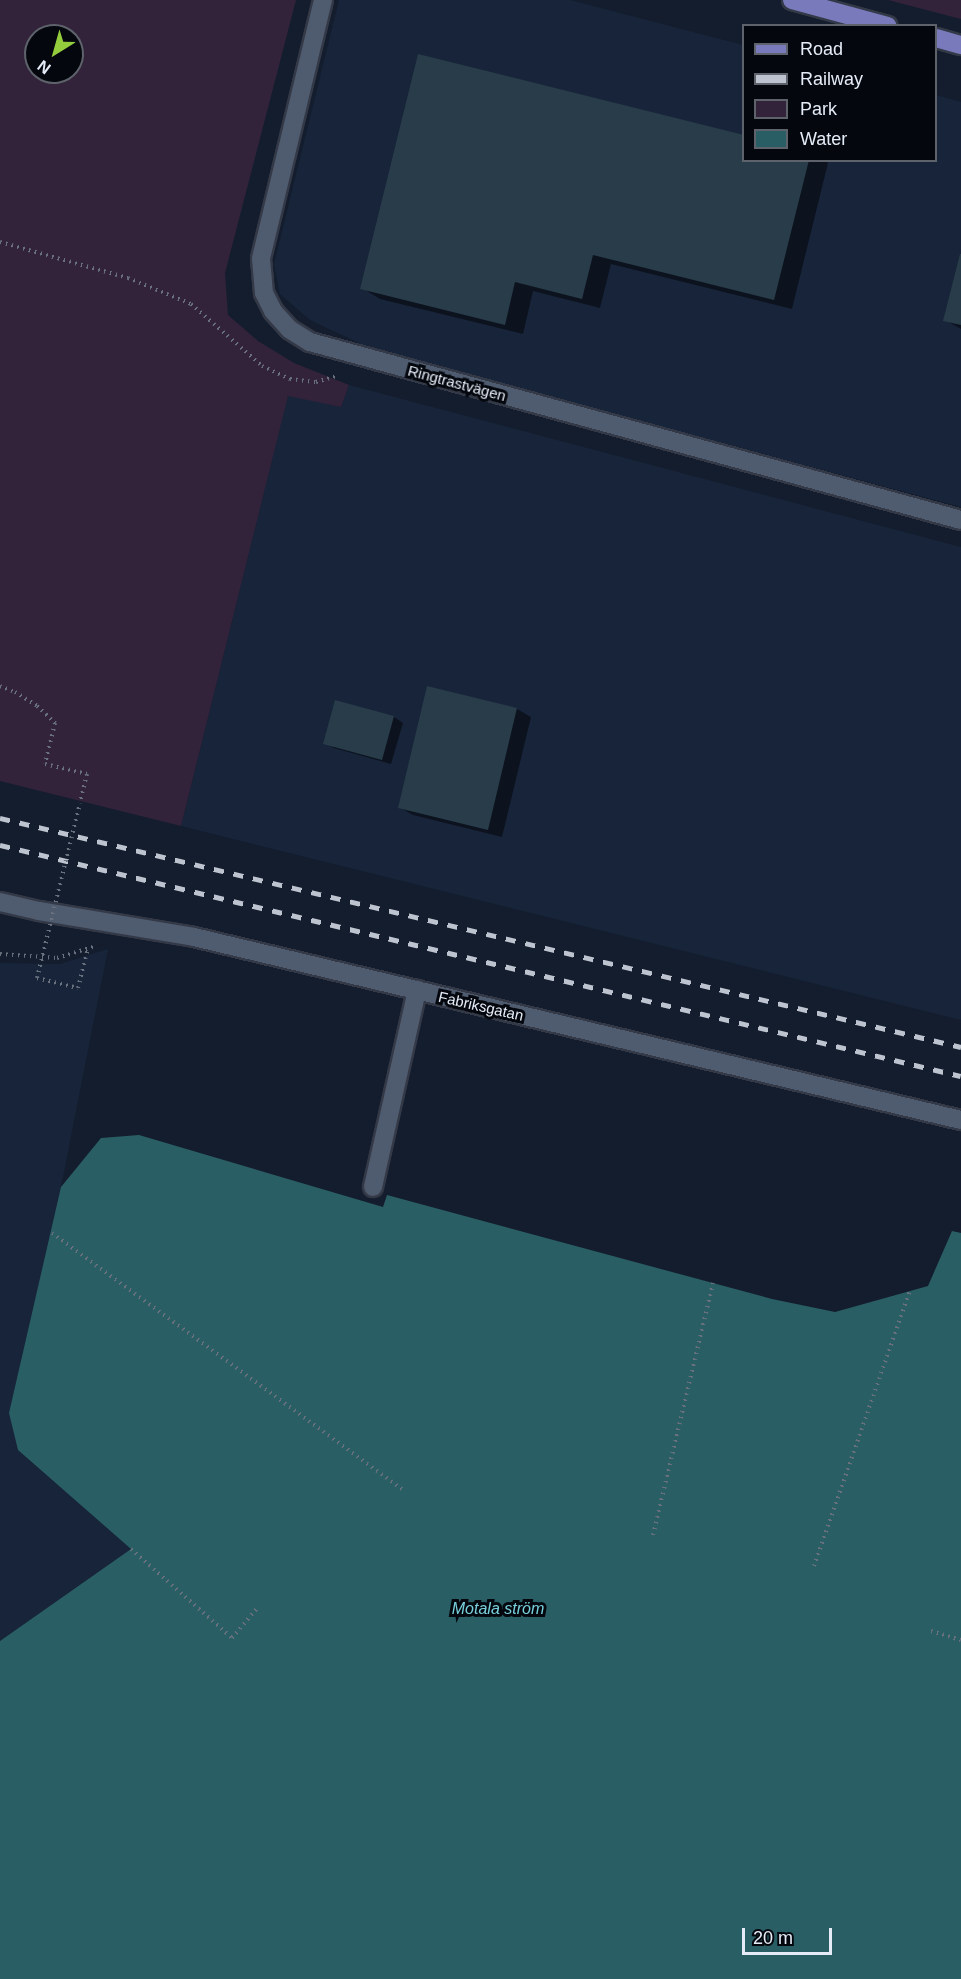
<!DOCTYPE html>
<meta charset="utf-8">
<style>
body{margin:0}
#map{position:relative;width:961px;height:1979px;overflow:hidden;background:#131d2d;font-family:Arial,sans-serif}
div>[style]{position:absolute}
.built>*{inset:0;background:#17243a}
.green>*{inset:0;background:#32233b}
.water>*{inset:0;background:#2a5e65}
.shadow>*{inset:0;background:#0007}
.building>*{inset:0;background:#283d49}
.path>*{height:4px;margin-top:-2px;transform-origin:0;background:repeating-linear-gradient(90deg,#69717f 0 1.5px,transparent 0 6px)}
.roads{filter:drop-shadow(2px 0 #343947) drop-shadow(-2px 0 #343947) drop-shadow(0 2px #343947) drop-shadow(0 -2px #343947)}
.minor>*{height:18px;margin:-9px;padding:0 9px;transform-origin:9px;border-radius:9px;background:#4f5b6e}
.major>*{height:18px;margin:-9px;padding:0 9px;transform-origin:9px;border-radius:9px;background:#797abb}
.rail>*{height:4.5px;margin-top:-2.25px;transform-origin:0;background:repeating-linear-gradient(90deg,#bdc4d0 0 10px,transparent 0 20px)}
.path-bridge>*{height:4px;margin-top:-2px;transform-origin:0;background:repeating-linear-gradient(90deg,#69717f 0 1.5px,transparent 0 6px)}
span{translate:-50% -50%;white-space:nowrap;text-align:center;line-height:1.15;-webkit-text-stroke:6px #04080e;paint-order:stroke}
.street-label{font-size:15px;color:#e5ecf7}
.water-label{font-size:16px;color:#78d0dc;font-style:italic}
.legend{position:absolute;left:742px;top:24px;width:195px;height:138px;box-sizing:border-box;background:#04080e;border:2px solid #5e636b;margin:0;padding:8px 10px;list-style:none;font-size:18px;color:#e5ecf7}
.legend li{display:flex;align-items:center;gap:12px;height:30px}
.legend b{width:30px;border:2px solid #5e636b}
.north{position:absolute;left:24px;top:24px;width:60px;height:60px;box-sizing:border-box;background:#04080e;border:2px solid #5e636b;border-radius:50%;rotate:217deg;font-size:16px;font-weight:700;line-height:24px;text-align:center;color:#e5ecf7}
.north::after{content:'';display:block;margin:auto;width:21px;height:27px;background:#93cc3d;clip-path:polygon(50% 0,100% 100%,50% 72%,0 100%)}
.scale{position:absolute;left:742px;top:1928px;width:90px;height:27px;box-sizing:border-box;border:3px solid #e5ecf7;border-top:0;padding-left:8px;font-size:18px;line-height:21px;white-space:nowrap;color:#e5ecf7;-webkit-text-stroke:4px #04080e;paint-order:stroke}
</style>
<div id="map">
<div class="built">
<i style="clip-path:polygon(339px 0,570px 0,743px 45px,744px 160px,936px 160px,936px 95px,961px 102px,961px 507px,374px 350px,310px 320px,280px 294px,274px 264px)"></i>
<i style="clip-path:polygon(349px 385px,961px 547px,961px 1020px,181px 826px,288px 395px,341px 407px)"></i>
<i style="clip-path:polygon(108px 949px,52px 1233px,18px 1450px,131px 1549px,0 1641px,0 963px,60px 964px)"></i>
</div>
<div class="green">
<i style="clip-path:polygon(evenodd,0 0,296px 0,225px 273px,228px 315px,258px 341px,294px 363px,349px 385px,341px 407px,288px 396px,181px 826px,0 781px,0 0,36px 36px,72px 36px,72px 72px,36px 72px,36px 36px)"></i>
<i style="clip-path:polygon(888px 0,961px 0,961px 19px,957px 18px)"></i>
</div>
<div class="water">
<i style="clip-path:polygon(139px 1135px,383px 1207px,387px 1195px,772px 1299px,835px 1312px,928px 1286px,952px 1231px,961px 1233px,961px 1979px,0 1979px,0 1641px,131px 1549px,18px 1450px,9px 1413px,61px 1187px,101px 1138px)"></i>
</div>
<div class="shadow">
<i style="clip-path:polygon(744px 160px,824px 160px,828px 163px,792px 309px,611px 264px,600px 308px,533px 291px,523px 334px,380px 299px,362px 288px)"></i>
<i style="clip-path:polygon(961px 257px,961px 329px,945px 320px)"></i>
<i style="clip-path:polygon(428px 688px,517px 709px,531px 717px,502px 837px,413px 815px,399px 807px)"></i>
<i style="clip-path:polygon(394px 717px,403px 723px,391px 764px,334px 748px,325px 743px)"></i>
</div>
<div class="building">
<i style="clip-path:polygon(418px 54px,744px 135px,744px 160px,809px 160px,774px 300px,593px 255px,582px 299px,515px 282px,505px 325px,360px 289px)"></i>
<i style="clip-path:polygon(960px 254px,961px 254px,961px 325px,943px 321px)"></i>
<i style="clip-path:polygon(427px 686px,517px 708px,488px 830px,398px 808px)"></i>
<i style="clip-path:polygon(335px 700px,394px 716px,382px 760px,323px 744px)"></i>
</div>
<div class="path">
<i style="left:0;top:242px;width:133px;rotate:15.7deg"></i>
<i style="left:128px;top:278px;width:68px;rotate:22.4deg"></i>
<i style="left:191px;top:304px;width:94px;rotate:41.1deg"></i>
<i style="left:262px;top:366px;width:31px;rotate:25deg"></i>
<i style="left:290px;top:379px;width:26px;rotate:7deg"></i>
<i style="left:316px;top:382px;width:22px;rotate:-16deg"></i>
<i style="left:0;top:686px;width:16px;rotate:22deg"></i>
<i style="left:15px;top:692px;width:26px;rotate:32deg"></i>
<i style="left:37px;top:706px;width:25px;rotate:43deg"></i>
<i style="left:55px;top:723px;width:42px;rotate:103.7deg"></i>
<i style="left:45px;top:764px;width:43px;rotate:13.4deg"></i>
<i style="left:87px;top:774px;width:30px;rotate:104deg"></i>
<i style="left:0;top:954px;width:57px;rotate:4deg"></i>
<i style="left:57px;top:958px;width:41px;rotate:-17.1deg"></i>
<i style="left:37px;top:978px;width:42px;rotate:13.7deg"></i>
<i style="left:78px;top:988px;width:38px;rotate:-76deg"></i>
<i style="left:52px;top:1233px;width:434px;rotate:36.2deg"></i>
<i style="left:653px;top:1535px;width:259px;rotate:-76.6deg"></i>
<i style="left:131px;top:1549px;width:135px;rotate:41.4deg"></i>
<i style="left:232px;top:1638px;width:40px;rotate:-50deg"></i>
<i style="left:814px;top:1566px;width:291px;rotate:-70.8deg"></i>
<i style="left:931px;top:1631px;width:31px;rotate:17deg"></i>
</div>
<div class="roads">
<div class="minor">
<i style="left:323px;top:0;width:266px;rotate:103.5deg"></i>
<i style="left:261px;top:259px;width:34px;rotate:85deg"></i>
<i style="left:264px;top:293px;width:20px;rotate:63deg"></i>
<i style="left:273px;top:311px;width:24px;rotate:48deg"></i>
<i style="left:289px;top:329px;width:25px;rotate:32deg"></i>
<i style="left:310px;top:342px;width:675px;rotate:15.29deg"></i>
<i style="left:0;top:902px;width:40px;rotate:13deg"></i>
<i style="left:39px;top:911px;width:157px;rotate:9.5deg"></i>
<i style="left:194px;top:937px;width:789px;rotate:13.42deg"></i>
<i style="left:373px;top:1187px;width:202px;rotate:-77.4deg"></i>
</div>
<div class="major">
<i style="left:792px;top:0;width:99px;rotate:15.2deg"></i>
<i style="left:936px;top:38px;width:26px;rotate:16deg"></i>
</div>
</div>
<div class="rail">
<i style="left:0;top:818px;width:988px;rotate:13.4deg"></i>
<i style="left:0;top:845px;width:988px;rotate:13.52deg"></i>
</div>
<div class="path-bridge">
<i style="left:37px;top:978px;width:180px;rotate:-76.2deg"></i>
</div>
<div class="street-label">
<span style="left:457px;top:383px;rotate:15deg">Ringtrastvägen</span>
<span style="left:481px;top:1006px;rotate:13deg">Fabriksgatan</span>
</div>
<div class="water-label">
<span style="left:498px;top:1609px">Motala ström</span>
</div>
<ul class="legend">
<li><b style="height:8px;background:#797abb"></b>Road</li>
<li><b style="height:8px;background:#bdc4d0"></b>Railway</li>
<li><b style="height:16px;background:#32233b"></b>Park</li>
<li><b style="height:16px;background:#2a5e65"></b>Water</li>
</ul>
<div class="north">N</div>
<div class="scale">20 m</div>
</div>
